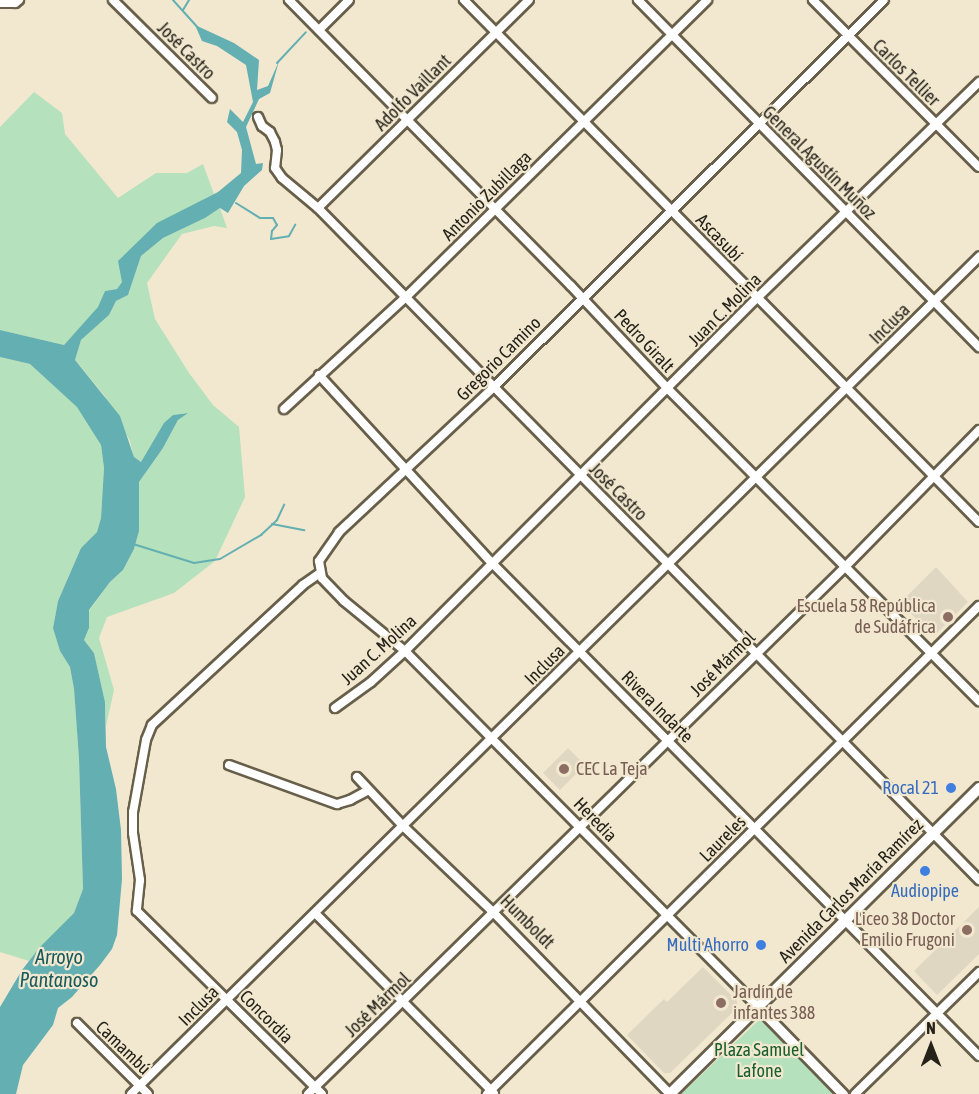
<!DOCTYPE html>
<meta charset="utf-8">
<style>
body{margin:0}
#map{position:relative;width:979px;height:1094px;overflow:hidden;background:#f2e8d0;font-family:"Asap Condensed",sans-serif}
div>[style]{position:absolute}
.education>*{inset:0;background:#dfd7c2}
.green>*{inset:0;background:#b5e1bc}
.water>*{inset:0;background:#63afb1}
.stream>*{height:2px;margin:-1px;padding:0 1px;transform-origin:1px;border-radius:1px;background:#63afb1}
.roads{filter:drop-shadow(2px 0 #685f4a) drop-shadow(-2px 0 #685f4a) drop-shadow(0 2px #685f4a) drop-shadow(0 -2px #685f4a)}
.minor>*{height:8px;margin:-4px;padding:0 4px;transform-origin:4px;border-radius:4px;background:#fff}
.tertiary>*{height:9px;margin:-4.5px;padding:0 4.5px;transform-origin:4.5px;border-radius:4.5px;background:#fff}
.secondary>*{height:10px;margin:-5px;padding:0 5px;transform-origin:5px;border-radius:5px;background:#fff}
.dots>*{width:16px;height:16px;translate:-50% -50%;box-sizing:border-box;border:3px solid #f2e8d0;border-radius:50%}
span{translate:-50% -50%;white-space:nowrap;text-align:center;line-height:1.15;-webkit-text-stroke:4.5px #f2e8d0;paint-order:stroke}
.street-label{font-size:18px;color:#252219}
.education-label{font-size:18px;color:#785e54}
.right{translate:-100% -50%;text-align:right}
.left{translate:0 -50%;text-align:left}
.shop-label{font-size:18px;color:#366cbe}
.park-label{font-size:18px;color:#185f2e}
.water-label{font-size:20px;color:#18595b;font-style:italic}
.north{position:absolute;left:901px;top:1016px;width:60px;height:60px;-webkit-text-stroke:4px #f2e8d0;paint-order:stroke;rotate:0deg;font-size:16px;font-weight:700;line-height:24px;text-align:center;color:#252219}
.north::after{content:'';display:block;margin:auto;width:21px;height:27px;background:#252219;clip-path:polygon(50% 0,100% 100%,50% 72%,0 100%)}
</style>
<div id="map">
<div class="education">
<i style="clip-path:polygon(936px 567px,968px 602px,934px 636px,900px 603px)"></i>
<i style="clip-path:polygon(568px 748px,585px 765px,560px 790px,543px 773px)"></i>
<i style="clip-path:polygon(979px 907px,979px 954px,937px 995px,914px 971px)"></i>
<i style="clip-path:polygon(703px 967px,737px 1001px,737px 1008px,670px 1073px,664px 1073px,627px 1035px,664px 999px,667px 1002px)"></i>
</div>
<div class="green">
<i style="clip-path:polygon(34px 92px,62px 113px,65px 134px,118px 198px,156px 173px,187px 173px,203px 164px,214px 194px,158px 223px,122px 268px,122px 282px,117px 289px,105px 291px,99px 307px,64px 345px,0 330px,0 127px)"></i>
<i style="clip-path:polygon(220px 208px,227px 228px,214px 226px,182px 234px,147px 283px,155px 319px,189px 373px,213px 405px,239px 427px,245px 497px,215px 561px,174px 593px,107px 617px,99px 638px,114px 690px,106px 726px,105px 702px,94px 653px,84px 640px,89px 628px,89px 611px,110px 582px,123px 570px,134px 549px,139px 531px,139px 482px,163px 448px,178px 420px,186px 413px,173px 415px,165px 423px,141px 462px,134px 458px,130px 441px,104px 395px,75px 360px,81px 340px,109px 315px,116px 301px,128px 295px,141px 256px,163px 238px,205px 218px)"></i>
<i style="clip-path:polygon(0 357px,30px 364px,78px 407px,101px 445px,104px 468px,101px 518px,97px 532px,81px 548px,58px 601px,53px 627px,60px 651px,70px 667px,74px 689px,79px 759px,83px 889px,74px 913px,29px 961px,0 952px)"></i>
<i style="clip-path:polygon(760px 1019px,764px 1020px,837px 1094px,681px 1094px)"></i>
</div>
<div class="water">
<i style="clip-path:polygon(195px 25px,234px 43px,259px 60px,257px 90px,268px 86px,279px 61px,270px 93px,259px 99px,246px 127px,256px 164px,263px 163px,262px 170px,244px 186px,228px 213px,220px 208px,205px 218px,163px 238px,141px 256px,128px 295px,116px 301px,109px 315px,81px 340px,75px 360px,120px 416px,134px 457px,141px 462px,164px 423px,173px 415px,188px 413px,178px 420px,163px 448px,139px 482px,139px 531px,134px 549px,123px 570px,110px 582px,89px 610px,89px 628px,84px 640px,94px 653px,105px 702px,106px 747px,116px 789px,121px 830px,122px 879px,117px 935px,112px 949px,100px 965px,72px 997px,58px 1008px,53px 1025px,23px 1065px,16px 1094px,0 1094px,0 1007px,22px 970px,40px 947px,74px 913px,83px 889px,79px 759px,74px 689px,70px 667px,60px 651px,53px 628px,58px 601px,81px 548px,97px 532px,101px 518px,104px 468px,101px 445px,77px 407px,30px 364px,0 357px,0 330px,64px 345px,98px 307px,105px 291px,117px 289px,122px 282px,118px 261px,157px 223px,218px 192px,241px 173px,242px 150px,237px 132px,227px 122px,230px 109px,243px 122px,253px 102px,246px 65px,217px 46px,202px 41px)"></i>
</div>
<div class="stream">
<i style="left:173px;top:0;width:36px;rotate:48deg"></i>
<i style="left:183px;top:10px;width:12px;rotate:-59deg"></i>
<i style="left:277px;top:63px;width:42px;rotate:-46.9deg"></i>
<i style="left:236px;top:203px;width:28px;rotate:32deg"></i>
<i style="left:260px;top:218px;width:13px"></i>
<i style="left:273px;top:218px;width:8px;rotate:60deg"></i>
<i style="left:277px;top:225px;width:8px;rotate:130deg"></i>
<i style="left:272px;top:231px;width:8px;rotate:97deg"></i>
<i style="left:271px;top:239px;width:18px;rotate:-9deg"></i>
<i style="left:289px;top:236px;width:13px;rotate:-61deg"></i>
<i style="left:272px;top:524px;width:33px;rotate:11deg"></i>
<i style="left:133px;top:544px;width:64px;rotate:17.3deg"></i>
<i style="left:194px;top:563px;width:26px;rotate:-9deg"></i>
<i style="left:220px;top:559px;width:48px;rotate:-30.3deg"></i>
<i style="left:261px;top:535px;width:22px;rotate:-43deg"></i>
<i style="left:277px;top:520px;width:17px;rotate:-65deg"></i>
</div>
<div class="roads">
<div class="minor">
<i style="left:113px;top:0;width:139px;rotate:44.7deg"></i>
<i style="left:289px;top:0;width:402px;rotate:45.4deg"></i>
<i style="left:571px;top:286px;width:141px;rotate:46.7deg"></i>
<i style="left:668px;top:389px;width:441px;rotate:45.1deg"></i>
<i style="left:464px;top:0;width:733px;rotate:45.39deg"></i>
<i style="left:638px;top:0;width:487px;rotate:45.5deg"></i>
<i style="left:813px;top:0;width:235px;rotate:45.2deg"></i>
<i style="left:0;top:3px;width:15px"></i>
<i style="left:15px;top:3px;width:5px;rotate:-37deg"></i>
<i style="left:319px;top:30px;width:42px;rotate:-45deg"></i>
<i style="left:258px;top:117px;width:10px;rotate:66deg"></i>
<i style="left:262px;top:126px;width:10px;rotate:37deg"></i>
<i style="left:270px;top:132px;width:11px;rotate:63deg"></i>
<i style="left:275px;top:142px;width:8px;rotate:76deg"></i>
<i style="left:277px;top:150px;width:18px;rotate:96deg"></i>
<i style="left:275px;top:168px;width:12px;rotate:55deg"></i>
<i style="left:282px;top:178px;width:47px;rotate:39.8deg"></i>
<i style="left:318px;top:208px;width:943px;rotate:45.47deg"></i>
<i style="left:318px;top:208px;width:296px;rotate:-44.6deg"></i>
<i style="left:319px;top:375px;width:255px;rotate:47.4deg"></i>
<i style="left:492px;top:563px;width:693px;rotate:45.35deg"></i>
<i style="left:284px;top:409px;width:166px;rotate:-42.6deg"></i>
<i style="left:406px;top:297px;width:423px;rotate:-44.6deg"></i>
<i style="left:320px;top:573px;width:21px;rotate:145deg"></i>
<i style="left:303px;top:585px;width:206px;rotate:137.2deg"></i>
<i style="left:152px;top:725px;width:16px;rotate:112deg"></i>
<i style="left:146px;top:740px;width:73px;rotate:100.2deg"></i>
<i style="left:133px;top:812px;width:21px;rotate:90deg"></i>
<i style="left:133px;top:833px;width:48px;rotate:81.5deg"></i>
<i style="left:140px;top:880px;width:31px;rotate:96deg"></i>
<i style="left:137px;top:911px;width:260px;rotate:44.7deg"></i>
<i style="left:335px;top:708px;width:44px;rotate:-35.8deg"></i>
<i style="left:371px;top:682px;width:46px;rotate:-42.4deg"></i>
<i style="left:405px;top:651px;width:499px;rotate:-45.1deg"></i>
<i style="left:757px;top:298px;width:310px;rotate:-44.2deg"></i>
<i style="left:229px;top:765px;width:115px;rotate:19.9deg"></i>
<i style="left:337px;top:804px;width:14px;rotate:-17deg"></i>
<i style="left:350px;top:800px;width:21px;rotate:-28deg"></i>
<i style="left:357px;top:777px;width:67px;rotate:46.8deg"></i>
<i style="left:403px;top:826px;width:124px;rotate:43.7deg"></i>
<i style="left:493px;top:912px;width:254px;rotate:45.8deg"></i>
<i style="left:315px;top:913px;width:254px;rotate:45.2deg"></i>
<i style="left:758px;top:1007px;width:501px;rotate:-134.76deg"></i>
<i style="left:405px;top:651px;width:79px;rotate:-140.7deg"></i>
<i style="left:344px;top:601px;width:32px;rotate:-134deg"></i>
<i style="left:322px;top:578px;width:17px;rotate:-100deg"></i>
<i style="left:319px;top:561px;width:35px;rotate:-55deg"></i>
<i style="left:339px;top:532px;width:212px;rotate:-43.1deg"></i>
<i style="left:494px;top:387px;width:549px;rotate:-44.78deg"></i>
<i style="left:77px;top:1023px;width:100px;rotate:45deg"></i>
<i style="left:131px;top:1094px;width:1192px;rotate:-44.63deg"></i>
<i style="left:308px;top:1094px;width:751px;rotate:-44.46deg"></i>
<i style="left:844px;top:568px;width:193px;rotate:-45.6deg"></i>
<i style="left:487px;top:1094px;width:693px;rotate:-44.77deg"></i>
<i style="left:855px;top:1094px;width:174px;rotate:-44.5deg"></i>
</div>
<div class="tertiary">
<i style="left:758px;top:1007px;width:122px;rotate:45.7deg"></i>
</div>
<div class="secondary">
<i style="left:670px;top:1094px;width:435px;rotate:-44.7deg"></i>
</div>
</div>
<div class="dots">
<i style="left:948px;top:617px;background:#8d6e63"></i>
<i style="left:564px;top:769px;background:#8d6e63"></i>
<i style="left:951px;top:788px;background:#3f7fe0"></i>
<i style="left:925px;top:871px;background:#3f7fe0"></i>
<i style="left:967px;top:930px;background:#8d6e63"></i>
<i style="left:761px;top:945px;background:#3f7fe0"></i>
<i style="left:721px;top:1003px;background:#8d6e63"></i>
</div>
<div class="street-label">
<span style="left:186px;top:51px;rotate:45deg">José Castro</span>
<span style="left:906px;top:73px;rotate:45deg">Carlos Tellier</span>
<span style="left:413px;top:93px;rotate:-45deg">Adolfo Vaillant</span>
<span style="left:819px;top:163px;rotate:45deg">General Agustín Muñoz</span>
<span style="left:487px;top:196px;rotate:-45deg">Antonio Zubillaga</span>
<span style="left:719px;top:238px;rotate:46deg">Ascasubí</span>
<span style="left:725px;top:310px;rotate:-45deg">Juan C. Molina</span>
<span style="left:890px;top:324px;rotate:-45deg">Inclusa</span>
<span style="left:644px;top:341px;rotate:47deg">Pedro Giralt</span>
<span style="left:499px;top:359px;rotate:-45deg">Gregorio Camino</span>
<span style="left:618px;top:492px;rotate:45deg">José Castro</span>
<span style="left:379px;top:650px;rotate:-42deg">Juan C. Molina</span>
<span style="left:723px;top:664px;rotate:-45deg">José Mármol</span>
<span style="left:545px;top:665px;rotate:-45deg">Inclusa</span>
<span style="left:657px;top:707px;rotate:45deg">Rivera Indarte</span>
<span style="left:595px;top:820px;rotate:46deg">Heredia</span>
<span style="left:723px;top:839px;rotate:-45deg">Laureles</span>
<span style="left:851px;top:891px;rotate:-45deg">Avenida Carlos María Ramírez</span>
<span style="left:527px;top:922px;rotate:45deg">Humboldt</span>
<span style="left:378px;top:1005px;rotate:-44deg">José Mármol</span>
<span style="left:199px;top:1006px;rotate:-45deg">Inclusa</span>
<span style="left:266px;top:1017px;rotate:45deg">Concordia</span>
<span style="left:123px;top:1048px;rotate:44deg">Camambú</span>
</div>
<div class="education-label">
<span class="right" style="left:936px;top:617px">Escuela 58 República<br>de Sudáfrica</span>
<span class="left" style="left:576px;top:769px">CEC La Teja</span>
<span class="right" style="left:955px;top:930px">Liceo 38 Doctor<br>Emilio Frugoni</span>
<span class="left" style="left:733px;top:1003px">Jardín de<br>infantes 388</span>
</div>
<div class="shop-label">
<span class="right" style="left:939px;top:788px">Rocal 21</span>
<span style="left:925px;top:891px">Audiopipe</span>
<span class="right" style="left:749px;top:945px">Multi Ahorro</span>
</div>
<div class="park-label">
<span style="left:759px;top:1061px">Plaza Samuel<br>Lafone</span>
</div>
<div class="water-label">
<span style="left:59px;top:968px">Arroyo<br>Pantanoso</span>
</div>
<div class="north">N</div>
</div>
